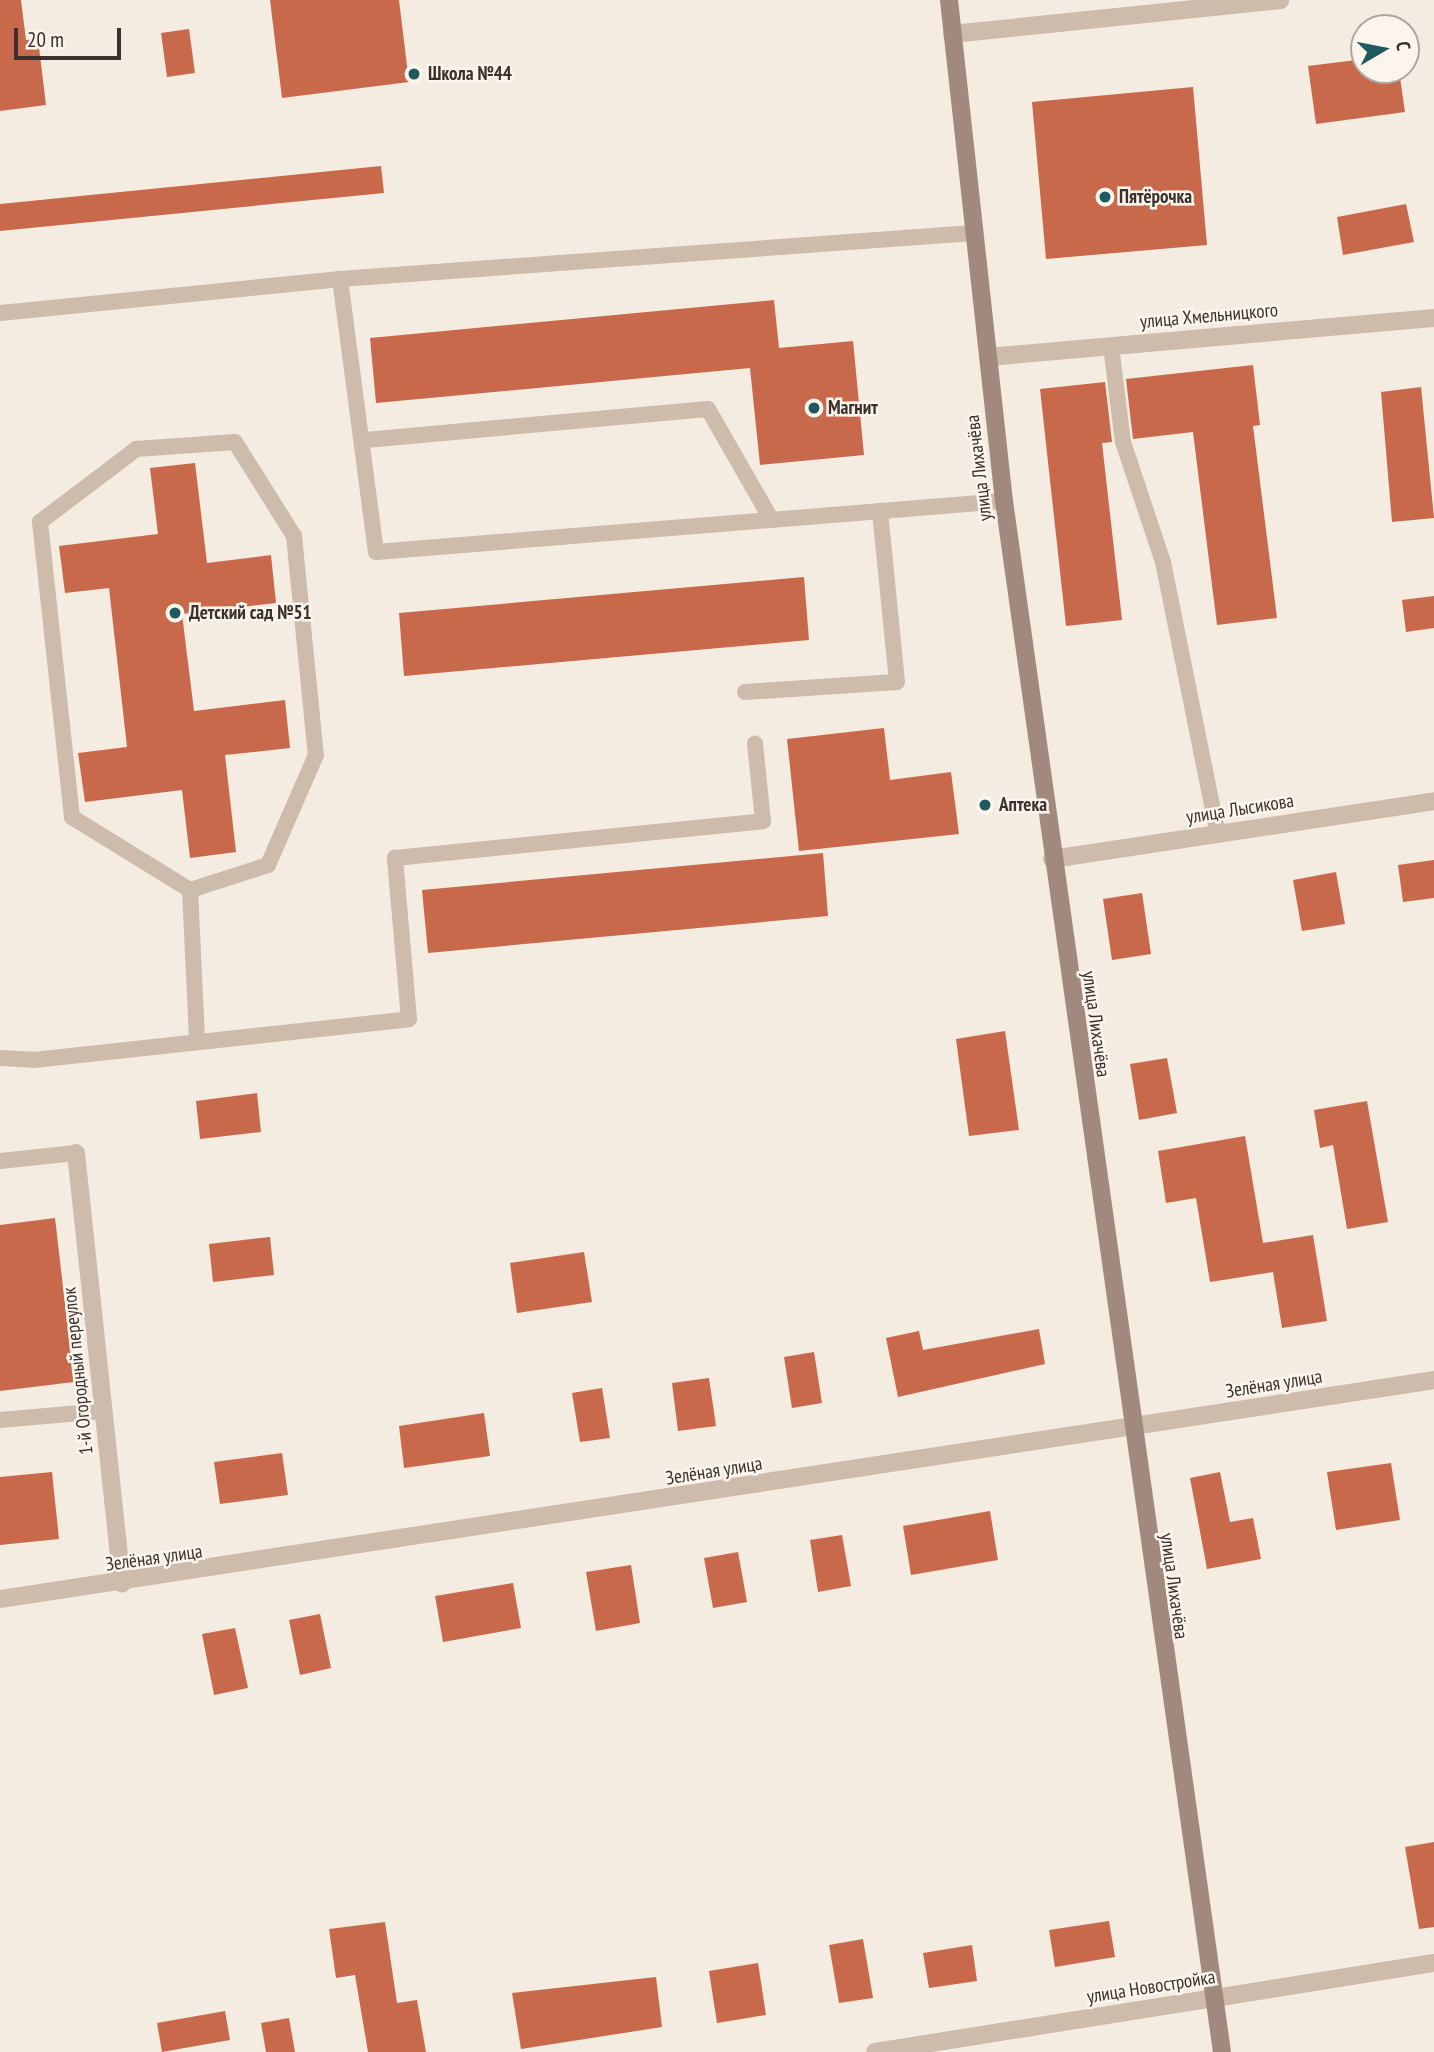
<!DOCTYPE html>
<meta charset="utf-8">
<style>
body{margin:0}
#map{position:relative;width:1434px;height:2052px;overflow:hidden;background:#f4ebe1;font-family:"PT Sans Narrow",sans-serif}
div>[style]{position:absolute}
.building>*{inset:0;background:#c8694b}
.lane>*{height:16px;margin:-8px;padding:0 8px;transform-origin:8px;border-radius:8px;background:#cdbbac}
.street>*{height:18px;margin:-9px;padding:0 9px;transform-origin:9px;border-radius:9px;background:#cdbbac}
.secondary>*{height:18px;margin:-9px;padding:0 9px;transform-origin:9px;border-radius:9px;background:#a18a7d}
.dots>*{width:19px;height:19px;translate:-50% -50%;box-sizing:border-box;border:4px solid #fbf5ee;border-radius:50%}
span{translate:-50% -50%;white-space:nowrap;text-align:center;line-height:1.15;-webkit-text-stroke:5px #fbf5ee;paint-order:stroke}
.poi-label{font-size:19px;color:#3b302b;font-weight:700}
.left{translate:0 -50%;text-align:left}
.street-label{font-size:19px;color:#3b302b}
.north{position:absolute;left:1350px;top:14px;width:70px;height:70px;box-sizing:border-box;background:#fbf5ee;border:2px solid #aea6a0;border-radius:50%;rotate:80deg;font-size:19px;font-weight:700;line-height:28px;text-align:center;color:#3b302b}
.north::after{content:'';display:block;margin:auto;width:24px;height:32px;background:#1f5a5e;clip-path:polygon(50% 0,100% 100%,50% 72%,0 100%)}
.scale{position:absolute;left:14px;top:28px;width:107px;height:32px;box-sizing:border-box;border:4px solid #3b302b;border-top:0;padding-left:9px;font-size:21px;line-height:24px;white-space:nowrap;color:#3b302b;-webkit-text-stroke:5px #fbf5ee;paint-order:stroke}
</style>
<div id="map">
<div class="building">
<i style="clip-path:polygon(0 0,21px 0,26px 40px,38px 39px,46px 105px,0 111px)"></i>
<i style="clip-path:polygon(270px 0,399px 0,409px 82px,282px 98px)"></i>
<i style="clip-path:polygon(189px 29px,195px 73px,167px 77px,161px 33px)"></i>
<i style="clip-path:polygon(1364px 59px,1364px 70px,1399px 70px,1405px 112px,1316px 124px,1308px 66px)"></i>
<i style="clip-path:polygon(1193px 87px,1207px 245px,1046px 259px,1032px 102px)"></i>
<i style="clip-path:polygon(381px 166px,384px 193px,0 231px,0 204px)"></i>
<i style="clip-path:polygon(1406px 204px,1414px 242px,1343px 255px,1337px 217px)"></i>
<i style="clip-path:polygon(774px 300px,779px 348px,853px 341px,864px 455px,760px 465px,750px 368px,376px 403px,370px 338px)"></i>
<i style="clip-path:polygon(1253px 365px,1260px 425px,1253px 426px,1277px 618px,1217px 625px,1193px 432px,1133px 439px,1126px 379px)"></i>
<i style="clip-path:polygon(1105px 382px,1112px 442px,1102px 443px,1122px 620px,1066px 626px,1040px 389px)"></i>
<i style="clip-path:polygon(1421px 387px,1434px 518px,1392px 522px,1381px 392px)"></i>
<i style="clip-path:polygon(195px 463px,207px 563px,271px 555px,276px 603px,182px 614px,194px 711px,285px 700px,290px 748px,225px 755px,236px 852px,190px 858px,182px 790px,85px 802px,78px 753px,127px 747px,109px 588px,65px 593px,59px 546px,158px 534px,150px 468px)"></i>
<i style="clip-path:polygon(804px 577px,809px 640px,404px 676px,399px 613px)"></i>
<i style="clip-path:polygon(1434px 596px,1434px 628px,1406px 632px,1402px 600px)"></i>
<i style="clip-path:polygon(884px 728px,890px 780px,951px 772px,959px 834px,799px 851px,787px 739px)"></i>
<i style="clip-path:polygon(823px 853px,828px 916px,428px 953px,422px 890px)"></i>
<i style="clip-path:polygon(1434px 860px,1434px 898px,1403px 902px,1398px 865px)"></i>
<i style="clip-path:polygon(1336px 872px,1345px 924px,1302px 931px,1293px 880px)"></i>
<i style="clip-path:polygon(1142px 893px,1151px 954px,1112px 960px,1103px 899px)"></i>
<i style="clip-path:polygon(1005px 1031px,1019px 1130px,969px 1136px,956px 1039px)"></i>
<i style="clip-path:polygon(1167px 1058px,1177px 1113px,1139px 1120px,1130px 1064px)"></i>
<i style="clip-path:polygon(257px 1093px,261px 1132px,200px 1139px,196px 1101px)"></i>
<i style="clip-path:polygon(1367px 1101px,1388px 1222px,1347px 1229px,1333px 1145px,1320px 1148px,1314px 1110px)"></i>
<i style="clip-path:polygon(1245px 1136px,1263px 1243px,1313px 1235px,1327px 1321px,1282px 1328px,1273px 1272px,1210px 1282px,1196px 1198px,1166px 1203px,1158px 1151px)"></i>
<i style="clip-path:polygon(55px 1218px,74px 1382px,0 1391px,0 1225px)"></i>
<i style="clip-path:polygon(270px 1237px,274px 1275px,213px 1282px,209px 1244px)"></i>
<i style="clip-path:polygon(584px 1252px,592px 1302px,517px 1313px,510px 1263px)"></i>
<i style="clip-path:polygon(1039px 1329px,1045px 1364px,898px 1397px,886px 1338px,919px 1331px,923px 1350px)"></i>
<i style="clip-path:polygon(814px 1352px,822px 1403px,792px 1408px,784px 1357px)"></i>
<i style="clip-path:polygon(709px 1378px,716px 1426px,678px 1431px,672px 1383px)"></i>
<i style="clip-path:polygon(602px 1388px,610px 1438px,580px 1442px,572px 1393px)"></i>
<i style="clip-path:polygon(484px 1413px,490px 1456px,404px 1468px,399px 1426px)"></i>
<i style="clip-path:polygon(282px 1453px,288px 1495px,220px 1504px,214px 1462px)"></i>
<i style="clip-path:polygon(1391px 1463px,1400px 1520px,1336px 1530px,1327px 1472px)"></i>
<i style="clip-path:polygon(52px 1472px,59px 1539px,0 1545px,0 1477px)"></i>
<i style="clip-path:polygon(1220px 1472px,1230px 1522px,1253px 1518px,1261px 1559px,1207px 1569px,1190px 1478px)"></i>
<i style="clip-path:polygon(990px 1511px,998px 1560px,911px 1575px,903px 1526px)"></i>
<i style="clip-path:polygon(842px 1535px,851px 1586px,818px 1592px,810px 1540px)"></i>
<i style="clip-path:polygon(738px 1552px,747px 1602px,713px 1608px,704px 1558px)"></i>
<i style="clip-path:polygon(631px 1565px,640px 1623px,596px 1631px,586px 1572px)"></i>
<i style="clip-path:polygon(513px 1583px,521px 1628px,443px 1642px,435px 1596px)"></i>
<i style="clip-path:polygon(320px 1614px,331px 1668px,300px 1675px,289px 1620px)"></i>
<i style="clip-path:polygon(235px 1628px,248px 1688px,214px 1695px,202px 1634px)"></i>
<i style="clip-path:polygon(1434px 1842px,1434px 1927px,1419px 1929px,1405px 1847px)"></i>
<i style="clip-path:polygon(1109px 1921px,1115px 1957px,1055px 1967px,1049px 1930px)"></i>
<i style="clip-path:polygon(385px 1922px,397px 2003px,417px 2000px,426px 2052px,368px 2052px,355px 1975px,336px 1978px,329px 1929px)"></i>
<i style="clip-path:polygon(863px 1939px,873px 1998px,839px 2003px,829px 1945px)"></i>
<i style="clip-path:polygon(972px 1945px,977px 1981px,929px 1988px,923px 1953px)"></i>
<i style="clip-path:polygon(758px 1963px,766px 2015px,717px 2023px,709px 1971px)"></i>
<i style="clip-path:polygon(656px 1977px,662px 2027px,521px 2049px,512px 1993px)"></i>
<i style="clip-path:polygon(225px 2011px,230px 2040px,162px 2052px,157px 2023px)"></i>
<i style="clip-path:polygon(289px 2018px,295px 2052px,266px 2052px,261px 2023px)"></i>
</div>
<div class="lane">
<i style="left:340px;top:279px;width:275px;rotate:82.5deg"></i>
<i style="left:376px;top:552px;width:630px;rotate:-4.64deg"></i>
<i style="left:0;top:313px;width:342px;rotate:-5.7deg"></i>
<i style="left:340px;top:279px;width:635px;rotate:-4.16deg"></i>
<i style="left:1111px;top:346px;width:97px;rotate:82.9deg"></i>
<i style="left:1123px;top:442px;width:126px;rotate:71.6deg"></i>
<i style="left:1163px;top:562px;width:278px;rotate:78.6deg"></i>
<i style="left:366px;top:440px;width:343px;rotate:-5.2deg"></i>
<i style="left:708px;top:409px;width:127px;rotate:60.2deg"></i>
<i style="left:745px;top:692px;width:152px;rotate:-3.8deg"></i>
<i style="left:897px;top:682px;width:172px;rotate:-95.7deg"></i>
<i style="left:190px;top:890px;width:139px;rotate:-148.3deg"></i>
<i style="left:72px;top:817px;width:297px;rotate:-96.2deg"></i>
<i style="left:40px;top:522px;width:121px;rotate:-37.2deg"></i>
<i style="left:136px;top:449px;width:99px;rotate:-4deg"></i>
<i style="left:235px;top:442px;width:111px;rotate:57.9deg"></i>
<i style="left:294px;top:536px;width:220px;rotate:84.3deg"></i>
<i style="left:316px;top:755px;width:120px;rotate:113.6deg"></i>
<i style="left:268px;top:865px;width:82px;rotate:162.2deg"></i>
<i style="left:190px;top:890px;width:151px;rotate:87.3deg"></i>
<i style="left:0;top:1058px;width:34px;rotate:3deg"></i>
<i style="left:34px;top:1060px;width:377px;rotate:-6.2deg"></i>
<i style="left:409px;top:1019px;width:162px;rotate:-95deg"></i>
<i style="left:395px;top:858px;width:370px;rotate:-5.7deg"></i>
<i style="left:763px;top:821px;width:78px;rotate:-95.9deg"></i>
<i style="left:0;top:1161px;width:76px;rotate:-6deg"></i>
<i style="left:0;top:1420px;width:103px;rotate:-5deg"></i>
</div>
<div class="street">
<i style="left:952px;top:34px;width:330px;rotate:-5.9deg"></i>
<i style="left:988px;top:357px;width:448px;rotate:-5deg"></i>
<i style="left:1052px;top:859px;width:386px;rotate:-8.6deg"></i>
<i style="left:76px;top:1153px;width:433px;rotate:83.9deg"></i>
<i style="left:0;top:1599px;width:1451px;rotate:-8.68deg"></i>
<i style="left:875px;top:2052px;width:566px;rotate:-9.05deg"></i>
</div>
<div class="secondary">
<i style="left:949px;top:0;width:504px;rotate:83.74deg"></i>
<i style="left:1004px;top:501px;width:1566px;rotate:82deg"></i>
</div>
<div class="dots">
<i style="left:414px;top:74px;background:#1f5a5e"></i>
<i style="left:1105px;top:197px;background:#1f5a5e"></i>
<i style="left:814px;top:408px;background:#1f5a5e"></i>
<i style="left:175px;top:613px;background:#1f5a5e"></i>
<i style="left:985px;top:805px;background:#1f5a5e"></i>
</div>
<div class="poi-label">
<span class="left" style="left:428px;top:74px">Школа №44</span>
<span class="left" style="left:1119px;top:197px">Пятёрочка</span>
<span class="left" style="left:828px;top:408px">Магнит</span>
<span class="left" style="left:189px;top:613px">Детский сад №51</span>
<span class="left" style="left:999px;top:805px">Аптека</span>
</div>
<div class="street-label">
<span style="left:1209px;top:316px;rotate:-5deg">улица Хмельницкого</span>
<span style="left:979px;top:468px;rotate:-97deg">улица Лихачёва</span>
<span style="left:1240px;top:809px;rotate:-9deg">улица Лысикова</span>
<span style="left:1096px;top:1024px;rotate:82deg">улица Лихачёва</span>
<span style="left:78px;top:1371px;rotate:-96deg">1-й Огородный переулок</span>
<span style="left:1274px;top:1384px;rotate:-9deg">Зелёная улица</span>
<span style="left:714px;top:1471px;rotate:-9deg">Зелёная улица</span>
<span style="left:154px;top:1558px;rotate:-8deg">Зелёная улица</span>
<span style="left:1174px;top:1586px;rotate:82deg">улица Лихачёва</span>
<span style="left:1151px;top:1987px;rotate:-9deg">улица Новостройка</span>
</div>
<div class="north">С</div>
<div class="scale">20 m</div>
</div>
